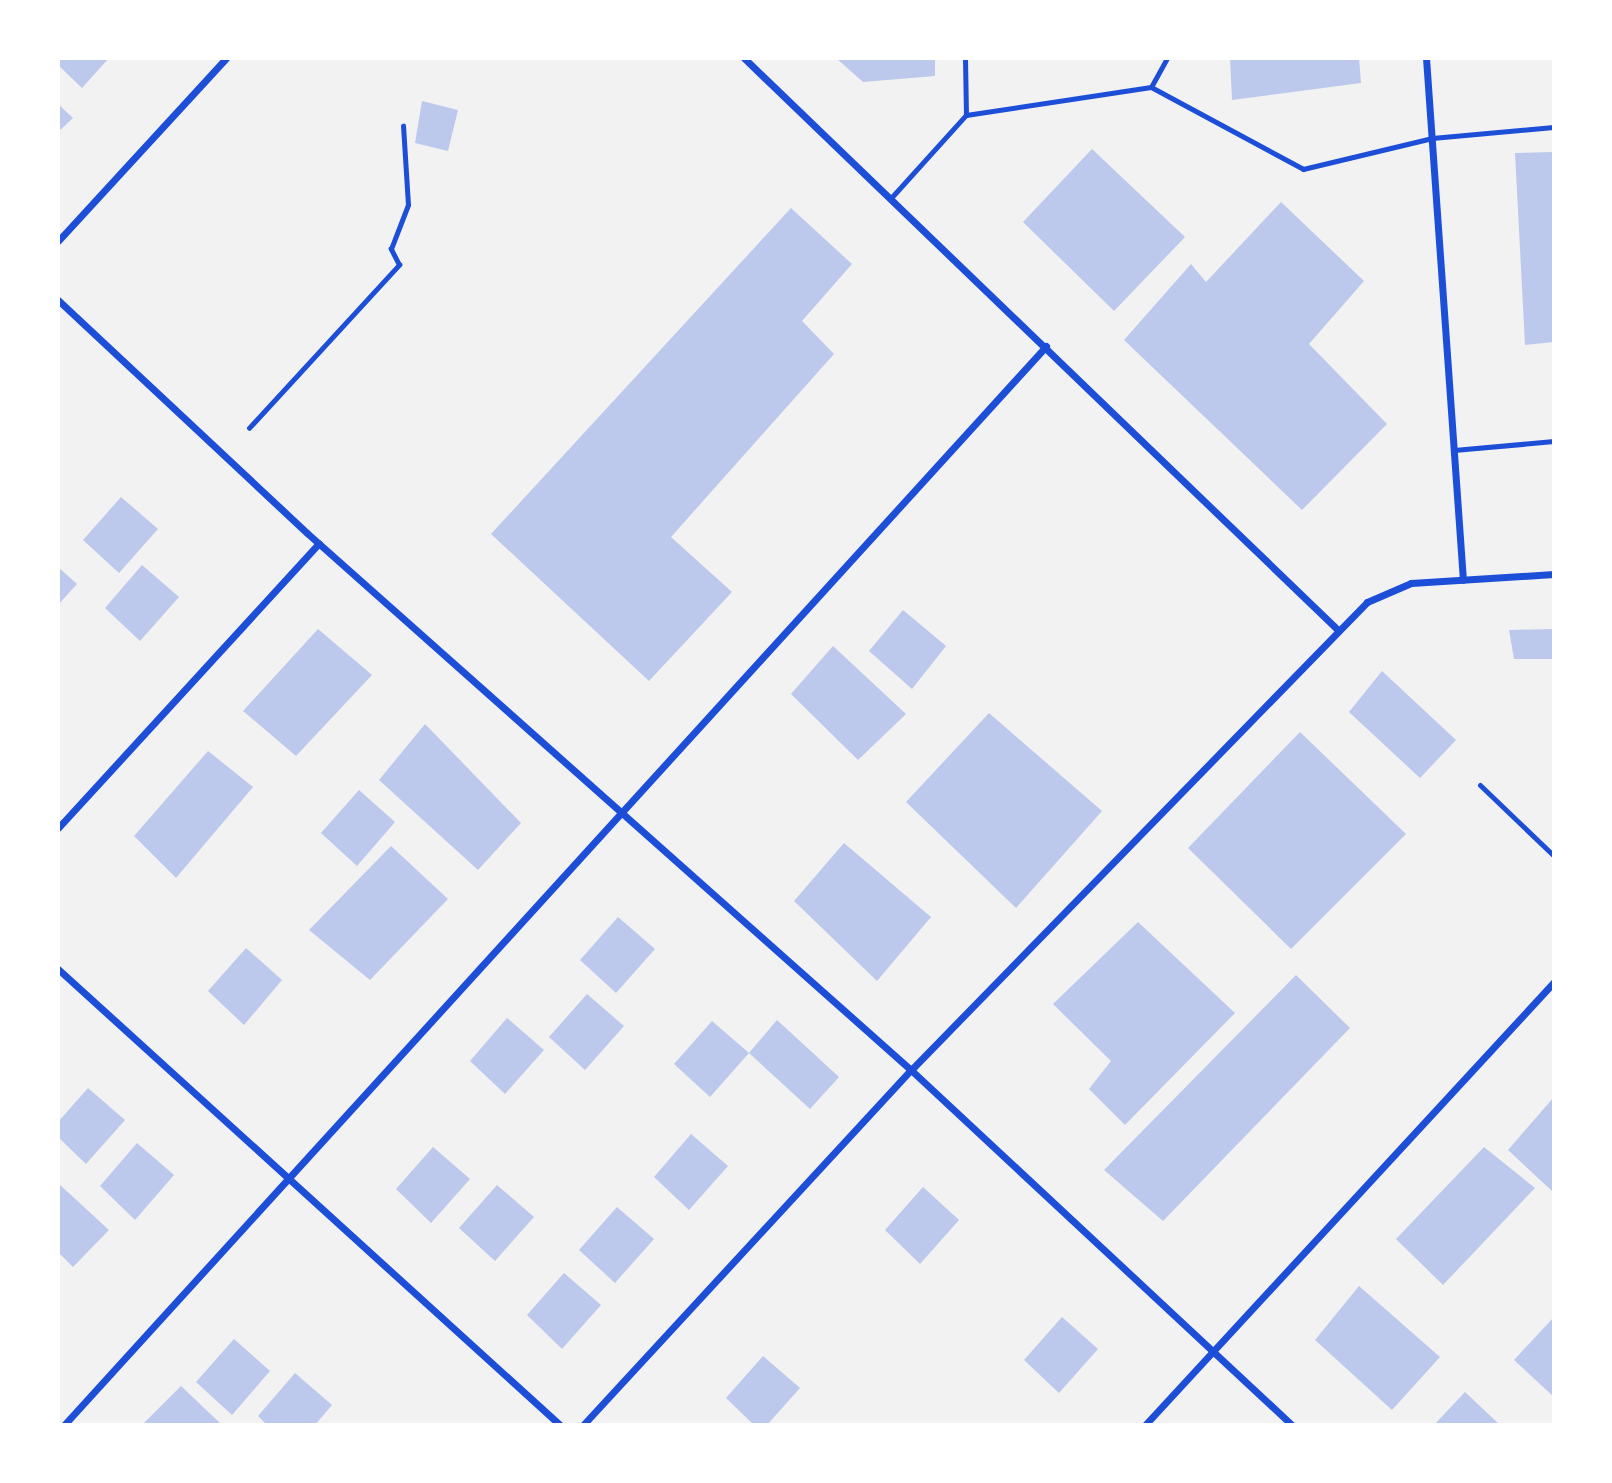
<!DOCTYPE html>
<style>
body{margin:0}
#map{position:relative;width:1612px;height:1483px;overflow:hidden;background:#f2f2f2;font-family:Lato,sans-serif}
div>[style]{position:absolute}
.building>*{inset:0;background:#bdc9ec}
.path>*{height:4.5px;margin:-2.25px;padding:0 2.25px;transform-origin:2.25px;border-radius:2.25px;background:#1d4ed8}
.service>*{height:5px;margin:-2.5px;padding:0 2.5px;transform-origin:2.5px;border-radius:2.5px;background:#1d4ed8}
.minor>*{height:7px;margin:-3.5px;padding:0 3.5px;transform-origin:3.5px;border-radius:3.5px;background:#1d4ed8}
span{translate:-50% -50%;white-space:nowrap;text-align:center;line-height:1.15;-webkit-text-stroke:7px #fff;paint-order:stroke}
.frame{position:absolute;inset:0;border:60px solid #fff;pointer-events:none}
</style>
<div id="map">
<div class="building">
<i style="clip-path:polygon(58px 58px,109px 58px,82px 88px,58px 65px)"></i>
<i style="clip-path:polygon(836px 58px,935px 58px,935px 76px,863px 82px)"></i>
<i style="clip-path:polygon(1230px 58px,1359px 58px,1361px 83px,1232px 100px)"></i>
<i style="clip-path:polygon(422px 101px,458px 110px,448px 151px,415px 143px)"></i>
<i style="clip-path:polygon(58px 104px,73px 118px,58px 132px)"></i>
<i style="clip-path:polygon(1092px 149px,1185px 237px,1114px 311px,1023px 222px)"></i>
<i style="clip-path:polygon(1554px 152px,1554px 342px,1525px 345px,1515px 153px)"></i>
<i style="clip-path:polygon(1281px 202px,1364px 281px,1309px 344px,1387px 424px,1302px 510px,1124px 340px,1191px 264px,1206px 282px)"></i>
<i style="clip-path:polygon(791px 208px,852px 264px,802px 321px,834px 354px,671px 537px,732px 592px,649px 681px,491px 534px)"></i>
<i style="clip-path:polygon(121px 497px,158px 529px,119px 573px,83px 540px)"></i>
<i style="clip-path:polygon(142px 565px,179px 597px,140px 641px,105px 608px)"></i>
<i style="clip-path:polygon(58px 567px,77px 584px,58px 605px)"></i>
<i style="clip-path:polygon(903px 610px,946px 646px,912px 689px,869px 651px)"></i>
<i style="clip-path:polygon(318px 629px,372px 675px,296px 756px,243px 711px)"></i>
<i style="clip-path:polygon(1554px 629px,1554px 659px,1514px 659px,1509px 630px)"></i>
<i style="clip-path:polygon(833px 646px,906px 714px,858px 760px,791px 694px)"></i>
<i style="clip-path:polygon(1382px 671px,1456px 740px,1420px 778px,1349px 712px)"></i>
<i style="clip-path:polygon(989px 713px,1102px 811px,1016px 908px,906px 802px)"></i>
<i style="clip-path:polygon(425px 724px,521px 823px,478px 870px,379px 780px)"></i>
<i style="clip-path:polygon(1300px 732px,1406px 834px,1291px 949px,1188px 848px)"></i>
<i style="clip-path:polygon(208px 751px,253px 787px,176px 878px,134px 836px)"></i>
<i style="clip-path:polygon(359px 790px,395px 822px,357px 866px,321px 833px)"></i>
<i style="clip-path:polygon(844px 843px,931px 917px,877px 981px,794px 901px)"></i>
<i style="clip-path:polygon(391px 846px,448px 899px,370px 980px,309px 930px)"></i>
<i style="clip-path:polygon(618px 917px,655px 949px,616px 993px,580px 960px)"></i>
<i style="clip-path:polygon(1138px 922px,1235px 1013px,1125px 1125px,1089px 1089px,1111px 1061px,1053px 1004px)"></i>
<i style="clip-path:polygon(246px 948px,282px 980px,244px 1025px,208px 991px)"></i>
<i style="clip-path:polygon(1296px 975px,1350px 1028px,1163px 1221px,1104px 1170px)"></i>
<i style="clip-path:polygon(587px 994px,624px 1026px,585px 1070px,549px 1037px)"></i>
<i style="clip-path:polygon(507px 1018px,544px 1050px,505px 1094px,470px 1061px)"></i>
<i style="clip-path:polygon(777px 1020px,839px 1077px,810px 1109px,749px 1053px)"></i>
<i style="clip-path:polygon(712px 1021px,749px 1053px,710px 1097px,674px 1064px)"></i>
<i style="clip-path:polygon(88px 1088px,125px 1120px,86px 1164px,58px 1137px,58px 1122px)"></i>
<i style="clip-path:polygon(1554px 1097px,1554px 1189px,1552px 1191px,1508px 1150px)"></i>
<i style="clip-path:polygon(691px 1134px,728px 1166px,689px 1210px,654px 1177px)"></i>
<i style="clip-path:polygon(137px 1143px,174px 1175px,135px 1220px,100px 1186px)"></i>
<i style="clip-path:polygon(433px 1147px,470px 1179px,431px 1223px,396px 1189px)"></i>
<i style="clip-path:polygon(1484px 1147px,1535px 1188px,1443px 1285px,1396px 1239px)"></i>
<i style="clip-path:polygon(59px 1184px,109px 1230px,73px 1267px,58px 1252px)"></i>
<i style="clip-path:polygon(497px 1185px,534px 1217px,495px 1261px,459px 1228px)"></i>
<i style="clip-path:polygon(923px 1187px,959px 1220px,920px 1264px,885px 1230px)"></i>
<i style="clip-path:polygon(617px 1207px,654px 1239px,615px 1283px,579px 1250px)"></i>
<i style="clip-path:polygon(564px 1273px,601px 1305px,562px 1349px,527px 1315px)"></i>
<i style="clip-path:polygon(1359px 1286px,1440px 1357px,1392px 1410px,1315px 1340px)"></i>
<i style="clip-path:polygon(1062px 1317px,1098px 1349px,1059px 1393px,1024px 1360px)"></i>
<i style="clip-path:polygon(1554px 1317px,1554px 1397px,1514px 1360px)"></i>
<i style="clip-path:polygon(234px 1339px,270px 1371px,232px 1415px,196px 1382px)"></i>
<i style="clip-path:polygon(763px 1356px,800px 1388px,767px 1425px,754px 1425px,726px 1398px)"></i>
<i style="clip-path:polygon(295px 1373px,332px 1405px,315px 1425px,267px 1425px,258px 1416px)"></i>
<i style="clip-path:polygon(181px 1386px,222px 1425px,142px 1425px)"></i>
<i style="clip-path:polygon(1465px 1392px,1500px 1425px,1434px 1425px)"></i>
</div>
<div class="path">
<i style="left:249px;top:428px;width:222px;rotate:-47.4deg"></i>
<i style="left:399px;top:265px;width:18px;rotate:-117deg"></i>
<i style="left:391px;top:249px;width:47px;rotate:-68.9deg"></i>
<i style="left:408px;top:205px;width:79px;rotate:-93.6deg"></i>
</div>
<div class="service">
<i style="left:965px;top:58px;width:57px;rotate:89deg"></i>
<i style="left:1151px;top:87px;width:173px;rotate:28.3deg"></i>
<i style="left:1303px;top:169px;width:133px;rotate:-13.5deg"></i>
<i style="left:1432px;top:138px;width:122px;rotate:-5.2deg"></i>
<i style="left:890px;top:199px;width:113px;rotate:-47.9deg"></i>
<i style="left:966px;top:115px;width:187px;rotate:-8.6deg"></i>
<i style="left:1151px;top:87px;width:33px;rotate:-61deg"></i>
<i style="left:1454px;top:450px;width:100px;rotate:-5.1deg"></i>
<i style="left:1480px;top:785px;width:103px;rotate:43.8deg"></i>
</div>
<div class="minor">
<i style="left:744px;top:58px;width:825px;rotate:43.92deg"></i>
<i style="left:1426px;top:58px;width:523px;rotate:85.95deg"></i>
<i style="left:58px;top:241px;width:248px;rotate:-47.4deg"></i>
<i style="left:58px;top:300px;width:341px;rotate:43.1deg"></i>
<i style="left:307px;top:533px;width:808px;rotate:41.64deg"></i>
<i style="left:911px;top:1070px;width:521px;rotate:42.98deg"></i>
<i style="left:58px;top:828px;width:386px;rotate:-47.5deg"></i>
<i style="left:58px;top:969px;width:678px;rotate:42.25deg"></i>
<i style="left:64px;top:1425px;width:1459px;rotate:-47.69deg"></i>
<i style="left:583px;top:1425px;width:483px;rotate:-47.3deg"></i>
<i style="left:911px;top:1070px;width:653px;rotate:-45.74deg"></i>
<i style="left:1367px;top:602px;width:48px;rotate:-23.4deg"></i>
<i style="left:1411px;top:583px;width:143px;rotate:-3.6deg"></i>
<i style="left:1145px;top:1425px;width:603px;rotate:-47.29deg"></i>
</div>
<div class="frame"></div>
</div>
